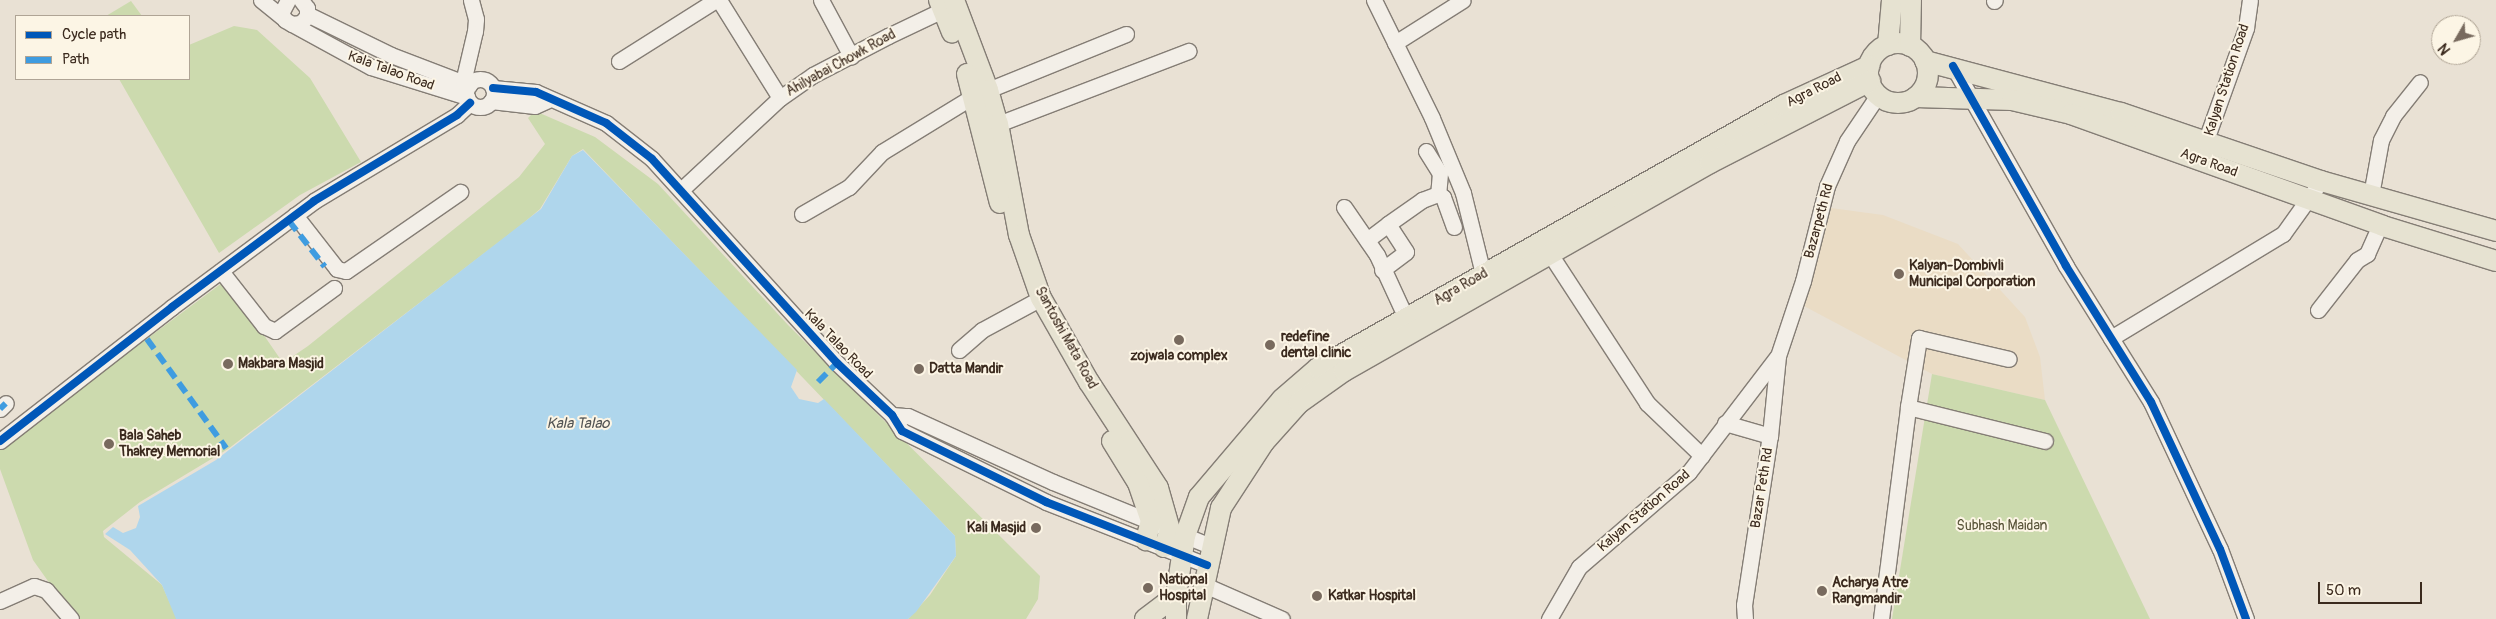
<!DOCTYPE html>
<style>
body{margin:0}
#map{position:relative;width:2496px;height:619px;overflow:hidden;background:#e9e1d4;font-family:Pangolin,sans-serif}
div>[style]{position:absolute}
.built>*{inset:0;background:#eadcc5}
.green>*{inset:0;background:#ccdaae}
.water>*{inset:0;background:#afd6ec}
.roads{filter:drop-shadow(1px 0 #847d75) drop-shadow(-1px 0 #847d75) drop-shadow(0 1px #847d75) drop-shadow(0 -1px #847d75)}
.minor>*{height:15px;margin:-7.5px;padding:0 7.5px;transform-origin:7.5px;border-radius:7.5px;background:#f3efe8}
.minor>.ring{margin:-7.5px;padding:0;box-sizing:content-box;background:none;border:15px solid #f3efe8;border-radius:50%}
.major>*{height:20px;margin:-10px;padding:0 10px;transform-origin:10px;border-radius:10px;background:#e6e2d1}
.major>.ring{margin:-10px;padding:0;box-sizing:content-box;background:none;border:20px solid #e6e2d1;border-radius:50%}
.quiet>*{height:6px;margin-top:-3px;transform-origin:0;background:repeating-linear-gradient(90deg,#3f9ce0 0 12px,transparent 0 18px)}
.cycleway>*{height:8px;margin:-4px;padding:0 4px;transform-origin:4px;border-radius:4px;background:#0057b8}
.dots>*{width:14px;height:14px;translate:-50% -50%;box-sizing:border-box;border:2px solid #fcf5e5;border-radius:50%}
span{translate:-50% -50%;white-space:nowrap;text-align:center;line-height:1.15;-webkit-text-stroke:4px #fcf5e5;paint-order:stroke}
.street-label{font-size:14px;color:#3b2a1e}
.poi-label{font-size:14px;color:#3b2a1e;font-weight:700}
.left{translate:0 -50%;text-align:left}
.right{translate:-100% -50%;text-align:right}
.park-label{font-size:14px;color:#5a553a}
.water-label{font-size:15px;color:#525454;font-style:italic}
.legend{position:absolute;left:15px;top:15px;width:175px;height:65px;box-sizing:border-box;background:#fcf5e5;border:1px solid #afa495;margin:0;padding:6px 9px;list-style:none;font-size:15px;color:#3b2a1e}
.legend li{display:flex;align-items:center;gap:10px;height:25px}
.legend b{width:25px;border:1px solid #afa495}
.north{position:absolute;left:2431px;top:15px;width:50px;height:50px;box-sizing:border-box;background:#fcf5e5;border:1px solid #afa495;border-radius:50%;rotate:232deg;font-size:14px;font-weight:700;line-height:20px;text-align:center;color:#3b2a1e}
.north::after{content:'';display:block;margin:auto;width:18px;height:22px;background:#786a5e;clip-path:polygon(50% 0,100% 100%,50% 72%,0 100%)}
.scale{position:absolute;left:2318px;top:582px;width:104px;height:22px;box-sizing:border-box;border:2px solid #3b2a1e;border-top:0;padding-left:6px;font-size:15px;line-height:18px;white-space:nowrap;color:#3b2a1e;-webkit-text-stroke:4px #fcf5e5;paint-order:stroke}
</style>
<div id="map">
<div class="built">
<i style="clip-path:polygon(1831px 208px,1883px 215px,1958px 244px,2025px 317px,2040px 357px,2045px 400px,1932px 374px,1802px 305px)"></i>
</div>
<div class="green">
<i style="clip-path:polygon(131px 1px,142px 16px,106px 16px)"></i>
<i style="clip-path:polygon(234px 26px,257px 30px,310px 78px,361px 162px,300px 195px,219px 253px,119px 79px,189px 79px,189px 45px)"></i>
<i style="clip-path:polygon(535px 111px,595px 137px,658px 184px,788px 325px,1040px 576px,1038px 599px,1026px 619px,908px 619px,930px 595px,956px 556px,955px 536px,583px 149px,572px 156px,540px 209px,520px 226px,228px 449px,140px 502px,103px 531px,104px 537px,162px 585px,177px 619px,75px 619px,33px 560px,0 469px,0 448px,226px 280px,283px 363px,308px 346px,519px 177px,545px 144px,528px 118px)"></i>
<i style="clip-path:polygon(1932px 374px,2045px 400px,2150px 619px,1892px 619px)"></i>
</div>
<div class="water">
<i style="clip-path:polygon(583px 150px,797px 370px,791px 387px,799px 399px,818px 403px,824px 399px,955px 536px,956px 556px,916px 612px,908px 619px,176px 619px,162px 585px,130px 550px,105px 534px,113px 527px,123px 533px,136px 528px,140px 517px,138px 506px,216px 460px,541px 209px,572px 156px)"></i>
</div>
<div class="roads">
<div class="minor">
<i style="left:261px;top:0;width:27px;rotate:39deg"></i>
<i style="left:288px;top:0;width:15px;rotate:118deg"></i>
<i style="left:281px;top:13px;width:8px;rotate:60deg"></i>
<i style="left:285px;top:20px;width:8px;rotate:30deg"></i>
<i style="left:292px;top:24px;width:9px;rotate:-6deg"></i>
<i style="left:301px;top:23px;width:9px;rotate:-49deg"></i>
<i style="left:307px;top:16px;width:8px;rotate:-90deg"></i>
<i style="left:307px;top:8px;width:10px;rotate:-127deg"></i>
<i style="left:719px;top:0;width:115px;rotate:58.1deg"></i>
<i style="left:821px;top:0;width:64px;rotate:61.8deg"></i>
<i style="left:1374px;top:0;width:131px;rotate:63.8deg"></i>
<i style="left:1432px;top:118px;width:81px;rotate:67.5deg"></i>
<i style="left:1463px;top:193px;width:83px;rotate:76.1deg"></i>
<i style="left:1994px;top:1px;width:1px;rotate:-45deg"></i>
<i style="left:307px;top:14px;width:93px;rotate:26deg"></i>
<i style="left:391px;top:55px;width:84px;rotate:21deg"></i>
<i style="left:292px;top:24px;width:90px;rotate:28.6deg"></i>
<i style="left:371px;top:67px;width:101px;rotate:17.4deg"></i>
<i style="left:1395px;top:43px;width:80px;rotate:-32.3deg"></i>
<i style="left:619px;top:61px;width:115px;rotate:-32.2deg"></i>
<i style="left:1953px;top:66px;width:230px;rotate:60.5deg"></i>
<i style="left:2066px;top:266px;width:160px;rotate:58deg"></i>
<i style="left:2151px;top:402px;width:162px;rotate:64.9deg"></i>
<i style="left:2220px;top:549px;width:75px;rotate:69.6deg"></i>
<i class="ring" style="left:466px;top:79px;width:13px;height:13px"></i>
<i style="left:463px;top:82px;width:52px;rotate:-76.8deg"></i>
<i style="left:475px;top:31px;width:12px;rotate:-85deg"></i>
<i style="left:476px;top:19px;width:20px;rotate:-105deg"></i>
<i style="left:493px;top:88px;width:43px;rotate:5.3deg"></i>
<i style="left:536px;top:92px;width:77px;rotate:23.9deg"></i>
<i style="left:606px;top:123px;width:58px;rotate:38deg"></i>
<i style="left:652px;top:159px;width:275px;rotate:47.8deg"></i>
<i style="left:837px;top:363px;width:76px;rotate:43.4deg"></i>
<i style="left:892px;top:415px;width:19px;rotate:58deg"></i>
<i style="left:902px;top:431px;width:161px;rotate:26.2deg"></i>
<i style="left:1046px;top:502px;width:173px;rotate:21.4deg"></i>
<i style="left:988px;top:90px;width:149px;rotate:-22.1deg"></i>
<i style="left:491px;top:101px;width:44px;rotate:6.5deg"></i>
<i style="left:535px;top:106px;width:14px;rotate:-25deg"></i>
<i style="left:998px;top:124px;width:204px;rotate:-21deg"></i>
<i style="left:1426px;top:151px;width:26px;rotate:58deg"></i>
<i style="left:1440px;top:173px;width:21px;rotate:95deg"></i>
<i style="left:2202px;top:151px;width:131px;rotate:-70.3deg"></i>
<i style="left:2246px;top:28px;width:28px;rotate:-82deg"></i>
<i style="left:681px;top:190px;width:135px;rotate:-42.9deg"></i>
<i style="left:780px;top:98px;width:40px;rotate:-34.9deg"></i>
<i style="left:813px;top:75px;width:85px;rotate:-27.5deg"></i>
<i style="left:888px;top:36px;width:70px;rotate:-25.5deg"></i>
<i style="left:2371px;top:195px;width:56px;rotate:-79.7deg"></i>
<i style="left:2381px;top:140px;width:27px;rotate:-63deg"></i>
<i style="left:2393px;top:116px;width:43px;rotate:-51.5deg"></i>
<i style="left:1344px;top:207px;width:58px;rotate:55.5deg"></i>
<i style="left:1377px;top:255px;width:69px;rotate:65.3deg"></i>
<i style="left:802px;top:214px;width:54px;rotate:-29.9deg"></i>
<i style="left:849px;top:187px;width:48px;rotate:-46.7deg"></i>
<i style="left:882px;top:152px;width:109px;rotate:-31.5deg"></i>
<i style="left:295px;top:215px;width:68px;rotate:52.1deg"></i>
<i style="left:337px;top:269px;width:9px;rotate:13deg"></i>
<i style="left:346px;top:271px;width:139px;rotate:-34.7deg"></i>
<i style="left:1388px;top:224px;width:42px;rotate:-35.2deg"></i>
<i style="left:1422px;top:200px;width:17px;rotate:-21deg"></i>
<i style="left:1438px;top:194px;width:6px;rotate:31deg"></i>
<i style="left:1443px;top:197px;width:32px;rotate:70deg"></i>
<i style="left:1367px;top:240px;width:26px;rotate:-37deg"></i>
<i style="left:1388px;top:224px;width:33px;rotate:57deg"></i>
<i style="left:1406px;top:252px;width:30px;rotate:143deg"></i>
<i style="left:1550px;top:254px;width:178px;rotate:56.9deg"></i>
<i style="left:1647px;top:403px;width:76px;rotate:43.9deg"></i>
<i style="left:221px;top:271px;width:70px;rotate:52deg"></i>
<i style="left:264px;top:326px;width:12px;rotate:24deg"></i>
<i style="left:275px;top:331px;width:73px;rotate:-36.1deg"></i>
<i style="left:2318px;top:310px;width:63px;rotate:-52deg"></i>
<i style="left:2357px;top:260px;width:12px;rotate:-31deg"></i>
<i style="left:2367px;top:254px;width:32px;rotate:-66deg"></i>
<i style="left:2111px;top:338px;width:201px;rotate:-31.2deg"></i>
<i style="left:2283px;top:234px;width:65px;rotate:-54.4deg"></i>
<i style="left:959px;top:350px;width:30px;rotate:-41deg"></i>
<i style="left:982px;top:330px;width:57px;rotate:-28.4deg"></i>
<i style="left:1908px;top:407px;width:70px;rotate:-80.9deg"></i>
<i style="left:1919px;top:338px;width:92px;rotate:13.1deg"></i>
<i style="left:0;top:409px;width:8px;rotate:-45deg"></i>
<i style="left:892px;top:415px;width:16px;rotate:4deg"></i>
<i style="left:908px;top:416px;width:159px;rotate:24.5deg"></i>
<i style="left:1053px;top:482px;width:170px;rotate:22.1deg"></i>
<i style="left:1725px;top:423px;width:47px;rotate:16.1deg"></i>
<i style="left:0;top:441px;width:218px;rotate:-37.9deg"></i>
<i style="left:172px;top:307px;width:177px;rotate:-36.7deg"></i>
<i style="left:314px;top:201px;width:167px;rotate:-31deg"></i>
<i style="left:457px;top:115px;width:18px;rotate:-43deg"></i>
<i style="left:1202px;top:584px;width:87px;rotate:23.6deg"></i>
<i style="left:0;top:601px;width:37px;rotate:-24deg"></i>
<i style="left:34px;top:586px;width:13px;rotate:18deg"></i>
<i style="left:46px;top:590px;width:38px;rotate:49deg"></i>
<i style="left:1549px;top:619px;width:60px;rotate:-60deg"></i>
<i style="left:1579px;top:567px;width:145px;rotate:-40.8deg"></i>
<i style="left:1689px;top:472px;width:145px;rotate:-52.6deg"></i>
<i style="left:1745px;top:619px;width:14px;rotate:-94deg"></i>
<i style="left:1744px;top:605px;width:171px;rotate:-81.3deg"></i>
<i style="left:1770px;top:436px;width:80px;rotate:-84.3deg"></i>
<i style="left:1778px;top:356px;width:79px;rotate:-71.6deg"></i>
<i style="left:1803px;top:281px;width:98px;rotate:-75.8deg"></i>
<i style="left:1827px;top:186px;width:49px;rotate:-66deg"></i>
<i style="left:1847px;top:141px;width:55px;rotate:-56deg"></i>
<i style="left:1881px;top:619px;width:214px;rotate:-82.7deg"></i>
<i style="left:1908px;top:407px;width:141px;rotate:13.9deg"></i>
</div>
<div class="major">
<i style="left:939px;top:0;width:35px;rotate:68deg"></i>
<i style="left:954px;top:0;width:96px;rotate:69.3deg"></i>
<i style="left:988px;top:90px;width:35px;rotate:74deg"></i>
<i style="left:998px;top:124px;width:113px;rotate:79.3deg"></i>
<i style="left:1019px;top:235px;width:67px;rotate:70.8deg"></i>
<i style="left:1041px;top:298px;width:97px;rotate:60.3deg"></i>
<i style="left:1089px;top:382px;width:126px;rotate:56.9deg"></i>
<i style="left:1158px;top:488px;width:44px;rotate:74.1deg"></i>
<i style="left:1170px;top:530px;width:18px;rotate:109deg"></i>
<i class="ring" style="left:1868px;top:43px;width:40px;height:40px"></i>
<i style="left:1888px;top:45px;width:45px;rotate:-84.9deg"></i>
<i style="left:1910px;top:46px;width:46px;rotate:-88.8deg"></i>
<i style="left:1925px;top:61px;width:203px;rotate:14.9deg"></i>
<i style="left:2121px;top:113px;width:211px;rotate:18.8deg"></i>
<i style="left:2321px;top:181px;width:182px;rotate:15.9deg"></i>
<i style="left:967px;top:74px;width:133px;rotate:75.7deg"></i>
<i style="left:1916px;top:97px;width:96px;rotate:1.8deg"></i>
<i style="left:2012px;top:100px;width:61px;rotate:13.3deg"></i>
<i style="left:2071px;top:114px;width:331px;rotate:19.7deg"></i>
<i style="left:2383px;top:226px;width:118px;rotate:17.2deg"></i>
<i style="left:1112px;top:441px;width:49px;rotate:58.2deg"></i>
<i style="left:1138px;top:483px;width:40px;rotate:71.1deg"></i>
<i style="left:1151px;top:521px;width:20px;rotate:105deg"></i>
<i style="left:1145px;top:619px;width:39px;rotate:-37deg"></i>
<i style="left:1176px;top:619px;width:23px;rotate:-90deg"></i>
<i style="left:1176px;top:596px;width:61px;rotate:-81.5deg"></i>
<i style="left:1185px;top:536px;width:41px;rotate:-70.3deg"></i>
<i style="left:1199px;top:497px;width:128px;rotate:-49.7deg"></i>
<i style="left:1282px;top:399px;width:48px;rotate:-40.7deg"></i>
<i style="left:1318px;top:368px;width:535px;rotate:-29.44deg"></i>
<i style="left:1784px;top:105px;width:94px;rotate:-24.6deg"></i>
<i style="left:1197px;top:619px;width:114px;rotate:-77.8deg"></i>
<i style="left:1221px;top:508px;width:79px;rotate:-56.9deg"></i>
<i style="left:1264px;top:442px;width:52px;rotate:-48.1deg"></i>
<i style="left:1299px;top:403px;width:55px;rotate:-35.4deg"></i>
<i style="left:1344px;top:371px;width:421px;rotate:-29.6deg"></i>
<i style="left:1710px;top:163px;width:180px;rotate:-27.1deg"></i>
</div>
</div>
<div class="quiet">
<i style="left:289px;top:221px;width:58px;rotate:52deg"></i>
<i style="left:147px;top:339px;width:135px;rotate:54.1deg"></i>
<i style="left:818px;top:382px;width:27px;rotate:-45deg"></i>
<i style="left:0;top:409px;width:8px;rotate:-45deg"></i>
</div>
<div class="cycleway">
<i style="left:1953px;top:66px;width:230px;rotate:60.5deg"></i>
<i style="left:2066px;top:266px;width:160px;rotate:58deg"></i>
<i style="left:2151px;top:402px;width:162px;rotate:64.9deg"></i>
<i style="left:2220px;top:549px;width:75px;rotate:69.6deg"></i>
<i style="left:493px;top:88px;width:43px;rotate:5.3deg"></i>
<i style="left:536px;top:92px;width:77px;rotate:23.9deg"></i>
<i style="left:606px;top:123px;width:58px;rotate:38deg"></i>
<i style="left:652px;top:159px;width:275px;rotate:47.8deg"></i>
<i style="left:837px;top:363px;width:76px;rotate:43.4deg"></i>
<i style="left:892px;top:415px;width:19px;rotate:58deg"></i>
<i style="left:902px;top:431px;width:161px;rotate:26.2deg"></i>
<i style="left:1046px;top:502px;width:173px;rotate:21.4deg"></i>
<i style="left:0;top:441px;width:218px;rotate:-37.9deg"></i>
<i style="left:172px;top:307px;width:177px;rotate:-36.7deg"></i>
<i style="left:314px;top:201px;width:167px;rotate:-31deg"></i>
<i style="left:457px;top:115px;width:18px;rotate:-43deg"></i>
</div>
<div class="dots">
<i style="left:1899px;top:274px;background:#786a5e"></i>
<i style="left:1179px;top:340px;background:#786a5e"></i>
<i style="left:1270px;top:345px;background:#786a5e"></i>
<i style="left:228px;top:364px;background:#786a5e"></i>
<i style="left:919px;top:369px;background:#786a5e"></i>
<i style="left:109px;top:444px;background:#786a5e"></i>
<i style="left:1036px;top:528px;background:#786a5e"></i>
<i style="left:1148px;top:588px;background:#786a5e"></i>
<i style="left:1822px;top:591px;background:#786a5e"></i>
<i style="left:1317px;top:596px;background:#786a5e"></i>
</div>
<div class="street-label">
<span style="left:841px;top:63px;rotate:-29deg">Ahilyabai Chowk Road</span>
<span style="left:391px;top:71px;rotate:20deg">Kala Talao Road</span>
<span style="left:2227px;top:80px;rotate:-72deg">Kalyan Station Road</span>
<span style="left:1814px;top:90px;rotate:-27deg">Agra Road</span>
<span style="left:2209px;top:163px;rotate:20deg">Agra Road</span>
<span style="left:1819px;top:221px;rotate:-75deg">Bazarpeth Rd</span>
<span style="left:1461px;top:287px;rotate:-30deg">Agra Road</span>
<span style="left:1066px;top:338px;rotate:61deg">Santoshi Mata Road</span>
<span style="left:838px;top:344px;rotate:46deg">Kala Talao Road</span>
<span style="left:1762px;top:488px;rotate:-81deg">Bazar Peth Rd</span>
<span style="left:1644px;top:511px;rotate:-41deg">Kalyan Station Road</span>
</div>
<div class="poi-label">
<span class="left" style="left:1909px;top:274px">Kalyan-Dombivli<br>Municipal Corporation</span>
<span class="left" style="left:1281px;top:345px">redefine<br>dental clinic</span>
<span style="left:1179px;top:356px">zojwala complex</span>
<span class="left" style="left:238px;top:364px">Makbara Masjid</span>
<span class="left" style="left:929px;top:369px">Datta Mandir</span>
<span class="left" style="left:119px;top:444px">Bala Saheb<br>Thakrey Memorial</span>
<span class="right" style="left:1026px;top:528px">Kali Masjid</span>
<span class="left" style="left:1159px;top:588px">National<br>Hospital</span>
<span class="left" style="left:1832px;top:591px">Acharya Atre<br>Rangmandir</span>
<span class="left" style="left:1328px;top:596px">Katkar Hospital</span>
</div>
<div class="park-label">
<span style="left:2002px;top:526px">Subhash Maidan</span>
</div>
<div class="water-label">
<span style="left:578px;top:424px">Kala Talao</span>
</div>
<ul class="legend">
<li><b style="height:6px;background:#0057b8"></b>Cycle path</li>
<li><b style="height:6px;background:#3f9ce0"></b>Path</li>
</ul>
<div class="north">N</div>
<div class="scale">50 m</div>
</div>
